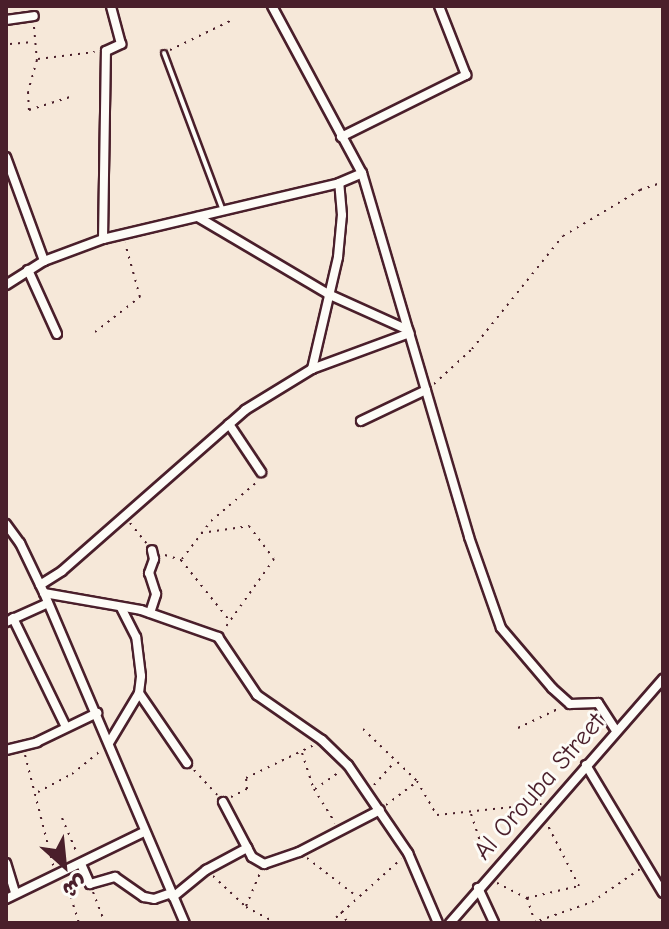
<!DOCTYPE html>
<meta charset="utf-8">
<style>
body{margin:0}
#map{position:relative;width:669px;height:929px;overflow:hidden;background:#f6e8d9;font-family:"Comic Neue","Playpen Sans Arabic",sans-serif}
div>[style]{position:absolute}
.path>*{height:2px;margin-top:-1px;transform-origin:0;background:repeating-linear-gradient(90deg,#4a1f2b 0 2px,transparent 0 8px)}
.roads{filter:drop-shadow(2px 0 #4a1f2b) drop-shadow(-2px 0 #4a1f2b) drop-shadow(0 2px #4a1f2b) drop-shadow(0 -2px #4a1f2b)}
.service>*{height:4px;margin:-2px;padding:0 2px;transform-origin:2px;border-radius:2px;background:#fdfcf7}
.minor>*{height:8px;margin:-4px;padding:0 4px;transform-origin:4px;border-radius:4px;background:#fdfcf7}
span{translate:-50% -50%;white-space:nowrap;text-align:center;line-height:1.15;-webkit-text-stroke:6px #fdfcf7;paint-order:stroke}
.street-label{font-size:26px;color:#4a1f2b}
.frame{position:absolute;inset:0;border:8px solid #4a1f2b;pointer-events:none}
.north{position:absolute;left:24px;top:825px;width:80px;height:80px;-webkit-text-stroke:6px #fdfcf7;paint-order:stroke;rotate:153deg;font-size:22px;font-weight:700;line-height:32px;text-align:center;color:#4a1f2b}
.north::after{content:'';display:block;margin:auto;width:28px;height:36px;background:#4a1f2b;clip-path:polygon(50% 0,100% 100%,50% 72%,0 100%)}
</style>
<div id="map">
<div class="path">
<i style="left:34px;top:27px;width:33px;rotate:85deg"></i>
<i style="left:37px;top:60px;width:33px;rotate:106deg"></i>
<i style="left:28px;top:92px;width:18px;rotate:87deg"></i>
<i style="left:29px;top:110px;width:43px;rotate:-17.6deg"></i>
<i style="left:10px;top:44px;width:23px;rotate:-5deg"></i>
<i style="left:170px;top:50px;width:71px;rotate:-25.8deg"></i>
<i style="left:38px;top:59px;width:57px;rotate:-7deg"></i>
<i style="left:95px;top:332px;width:57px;rotate:-37.9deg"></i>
<i style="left:140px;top:297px;width:56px;rotate:-105.5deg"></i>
<i style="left:434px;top:384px;width:52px;rotate:-42.6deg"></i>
<i style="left:472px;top:349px;width:145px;rotate:-51.2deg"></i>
<i style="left:563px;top:236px;width:90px;rotate:-30.9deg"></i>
<i style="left:640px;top:190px;width:24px;rotate:-19deg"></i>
<i style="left:130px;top:523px;width:26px;rotate:51deg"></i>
<i style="left:201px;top:533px;width:49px;rotate:-8.3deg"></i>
<i style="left:249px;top:526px;width:41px;rotate:52.9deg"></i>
<i style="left:274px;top:559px;width:85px;rotate:125.4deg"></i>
<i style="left:165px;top:555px;width:17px;rotate:17deg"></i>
<i style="left:181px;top:560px;width:77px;rotate:51.3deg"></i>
<i style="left:182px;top:559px;width:48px;rotate:-52.7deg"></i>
<i style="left:211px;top:521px;width:62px;rotate:-40.4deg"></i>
<i style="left:518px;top:728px;width:47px;rotate:-25.5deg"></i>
<i style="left:363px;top:729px;width:75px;rotate:43.9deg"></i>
<i style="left:417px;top:781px;width:39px;rotate:60deg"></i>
<i style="left:437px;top:815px;width:105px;rotate:-6deg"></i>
<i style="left:302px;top:753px;width:38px;rotate:72deg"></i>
<i style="left:314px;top:789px;width:40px;rotate:58deg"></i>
<i style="left:25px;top:755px;width:114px;rotate:75.7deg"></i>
<i style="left:194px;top:770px;width:34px;rotate:47deg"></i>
<i style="left:374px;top:785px;width:30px;rotate:-48deg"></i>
<i style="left:315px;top:789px;width:29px;rotate:-35deg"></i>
<i style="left:38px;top:792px;width:38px;rotate:-28deg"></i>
<i style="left:72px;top:774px;width:38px;rotate:-39deg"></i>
<i style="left:231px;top:797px;width:18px;rotate:-27deg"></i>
<i style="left:247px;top:789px;width:11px;rotate:-95deg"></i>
<i style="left:246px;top:778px;width:76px;rotate:-25.9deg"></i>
<i style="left:386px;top:805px;width:38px;rotate:-37deg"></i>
<i style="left:471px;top:814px;width:54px;rotate:71.6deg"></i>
<i style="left:62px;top:818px;width:39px;rotate:67deg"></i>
<i style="left:307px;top:858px;width:61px;rotate:37.6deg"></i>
<i style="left:213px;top:876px;width:45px;rotate:43.2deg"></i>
<i style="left:246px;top:907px;width:34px;rotate:28deg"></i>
<i style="left:66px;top:882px;width:43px;rotate:72.4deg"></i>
<i style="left:497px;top:883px;width:34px;rotate:27deg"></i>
<i style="left:527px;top:898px;width:53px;rotate:-13deg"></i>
<i style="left:579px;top:886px;width:68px;rotate:-117.3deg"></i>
<i style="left:93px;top:892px;width:33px;rotate:69deg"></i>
<i style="left:527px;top:898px;width:25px;rotate:72deg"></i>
<i style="left:246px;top:906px;width:38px;rotate:-67deg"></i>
<i style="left:341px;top:912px;width:13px;rotate:58deg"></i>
<i style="left:330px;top:923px;width:96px;rotate:-42deg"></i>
<i style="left:532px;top:923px;width:64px;rotate:-19.3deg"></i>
<i style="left:592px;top:902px;width:58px;rotate:-34.5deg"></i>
</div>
<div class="roads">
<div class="service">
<i style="left:164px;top:53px;width:169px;rotate:69.5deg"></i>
</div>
<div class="minor">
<i style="left:272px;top:6px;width:190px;rotate:61.7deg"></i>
<i style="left:362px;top:173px;width:379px;rotate:73.6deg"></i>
<i style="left:469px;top:537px;width:96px;rotate:70.6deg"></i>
<i style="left:501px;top:628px;width:79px;rotate:49.6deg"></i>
<i style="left:552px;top:688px;width:24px;rotate:42deg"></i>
<i style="left:570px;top:704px;width:28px;rotate:-2deg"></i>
<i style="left:598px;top:703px;width:33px;rotate:57deg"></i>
<i style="left:6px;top:20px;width:28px;rotate:-8deg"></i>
<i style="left:341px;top:137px;width:140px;rotate:-26.4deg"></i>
<i style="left:466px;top:75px;width:74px;rotate:-111.4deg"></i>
<i style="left:6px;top:157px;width:111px;rotate:69.9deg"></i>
<i style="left:198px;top:217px;width:151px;rotate:30.6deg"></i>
<i style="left:328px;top:294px;width:88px;rotate:24.2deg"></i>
<i style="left:103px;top:239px;width:188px;rotate:-89.1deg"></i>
<i style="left:106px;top:51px;width:17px;rotate:-25deg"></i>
<i style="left:121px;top:44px;width:39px;rotate:-105deg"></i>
<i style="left:28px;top:270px;width:70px;rotate:65.6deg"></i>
<i style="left:6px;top:285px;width:45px;rotate:-32.3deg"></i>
<i style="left:44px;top:261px;width:63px;rotate:-20.4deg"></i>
<i style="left:103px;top:239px;width:243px;rotate:-13.3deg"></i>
<i style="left:339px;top:183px;width:25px;rotate:-23deg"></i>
<i style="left:312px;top:369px;width:115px;rotate:-76.9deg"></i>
<i style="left:338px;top:257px;width:42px;rotate:-84.6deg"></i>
<i style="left:342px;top:215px;width:32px;rotate:-95deg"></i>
<i style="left:361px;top:421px;width:72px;rotate:-25.5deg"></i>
<i style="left:229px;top:424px;width:58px;rotate:56.3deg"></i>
<i style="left:6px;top:524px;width:24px;rotate:54deg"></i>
<i style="left:20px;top:543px;width:55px;rotate:64.4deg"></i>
<i style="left:44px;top:593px;width:98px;rotate:9.9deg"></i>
<i style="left:141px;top:610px;width:82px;rotate:19.3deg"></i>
<i style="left:218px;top:637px;width:70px;rotate:56.1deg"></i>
<i style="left:257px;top:695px;width:79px;rotate:34.7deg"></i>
<i style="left:322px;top:740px;width:36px;rotate:44deg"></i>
<i style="left:348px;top:765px;width:107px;rotate:55.7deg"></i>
<i style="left:408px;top:853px;width:76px;rotate:66.8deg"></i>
<i style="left:40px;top:585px;width:26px;rotate:-32deg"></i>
<i style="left:62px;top:571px;width:244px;rotate:-41.3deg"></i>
<i style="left:245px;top:410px;width:79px;rotate:-31.5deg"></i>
<i style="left:312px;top:369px;width:104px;rotate:-20.2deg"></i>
<i style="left:44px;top:593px;width:359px;rotate:66.9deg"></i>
<i style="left:150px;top:613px;width:20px;rotate:-72deg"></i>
<i style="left:156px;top:594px;width:22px;rotate:-108deg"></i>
<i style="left:149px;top:573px;width:15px;rotate:-70deg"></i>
<i style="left:154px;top:559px;width:9px;rotate:-103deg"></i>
<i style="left:13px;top:618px;width:121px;rotate:64.1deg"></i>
<i style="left:6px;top:622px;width:46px;rotate:-24.3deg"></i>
<i style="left:139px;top:693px;width:85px;rotate:55.6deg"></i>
<i style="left:109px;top:743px;width:58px;rotate:-59deg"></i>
<i style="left:139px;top:693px;width:17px;rotate:-83deg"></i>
<i style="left:141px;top:676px;width:39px;rotate:-97deg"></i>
<i style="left:136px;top:637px;width:33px;rotate:-117deg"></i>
<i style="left:6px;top:750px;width:32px;rotate:-14deg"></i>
<i style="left:37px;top:742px;width:67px;rotate:-25.8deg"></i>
<i style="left:586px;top:765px;width:149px;rotate:59deg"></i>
<i style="left:223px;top:802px;width:62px;rotate:62.2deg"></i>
<i style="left:252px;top:857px;width:14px;rotate:30deg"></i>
<i style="left:264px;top:864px;width:37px;rotate:-19deg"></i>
<i style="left:299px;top:852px;width:91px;rotate:-27.4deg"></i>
<i style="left:6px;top:863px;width:30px;rotate:73deg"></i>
<i style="left:81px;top:864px;width:22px;rotate:66deg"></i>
<i style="left:90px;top:884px;width:26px;rotate:-16deg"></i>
<i style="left:115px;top:877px;width:35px;rotate:35deg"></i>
<i style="left:144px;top:897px;width:10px;rotate:11deg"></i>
<i style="left:154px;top:899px;width:18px;rotate:-19deg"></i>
<i style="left:478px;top:888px;width:38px;rotate:65deg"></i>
<i style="left:173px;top:897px;width:43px;rotate:-39.3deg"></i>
<i style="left:206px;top:870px;width:47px;rotate:-28.2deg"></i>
<i style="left:6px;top:899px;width:153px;rotate:-25.9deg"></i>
<i style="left:450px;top:923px;width:324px;rotate:-48.9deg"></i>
</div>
</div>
<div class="street-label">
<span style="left:540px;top:787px;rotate:-49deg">Al Orouba Street</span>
</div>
<div class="frame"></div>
<div class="north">ش</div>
</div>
